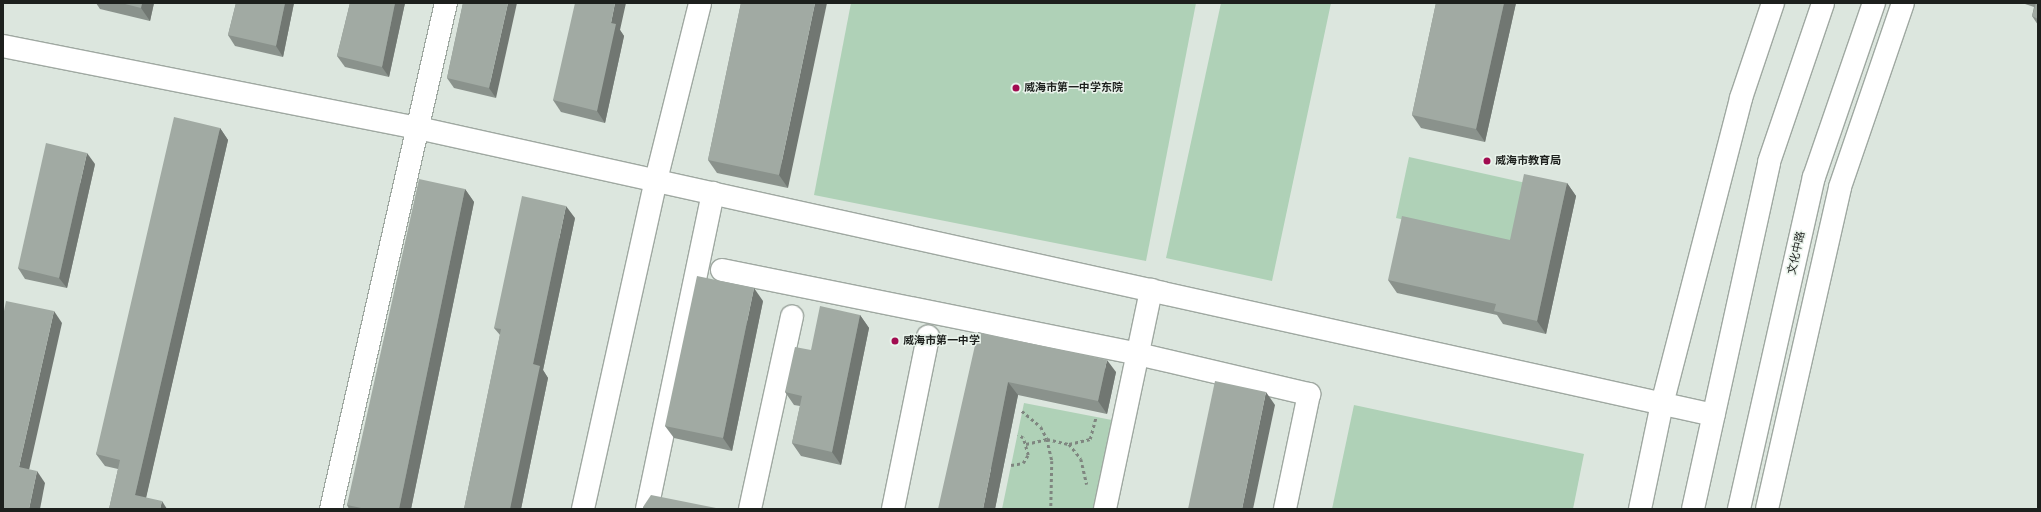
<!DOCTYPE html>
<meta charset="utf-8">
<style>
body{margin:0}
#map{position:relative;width:2041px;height:512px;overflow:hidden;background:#dce6de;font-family:"Source Sans 3","Noto Sans SC",sans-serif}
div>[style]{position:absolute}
.green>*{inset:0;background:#afd1b7}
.path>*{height:2.5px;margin-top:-1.25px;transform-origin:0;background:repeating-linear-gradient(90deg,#7f8680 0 3px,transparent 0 6px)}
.roads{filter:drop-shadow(1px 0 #9fa8a1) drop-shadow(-1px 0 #9fa8a1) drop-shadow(0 1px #9fa8a1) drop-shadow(0 -1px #9fa8a1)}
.minor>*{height:22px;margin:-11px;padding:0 11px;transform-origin:11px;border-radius:11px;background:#fff}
.major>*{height:22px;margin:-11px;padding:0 11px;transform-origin:11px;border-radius:11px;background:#fff}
.wall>*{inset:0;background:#8a928c}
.shaded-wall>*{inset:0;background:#717772}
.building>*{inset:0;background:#a1aaa3}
.dots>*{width:11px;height:11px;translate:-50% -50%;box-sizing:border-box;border:2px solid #e9f3eb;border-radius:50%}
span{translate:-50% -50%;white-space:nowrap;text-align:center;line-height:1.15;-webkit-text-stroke:3px #e9f3eb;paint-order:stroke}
.poi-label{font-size:11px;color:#1d201d;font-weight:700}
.left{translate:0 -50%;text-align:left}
.street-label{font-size:11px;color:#1d201d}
.frame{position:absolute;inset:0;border:4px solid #1d201d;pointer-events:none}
</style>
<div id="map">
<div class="green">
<i style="clip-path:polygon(851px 3px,1196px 3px,1146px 261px,814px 195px)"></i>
<i style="clip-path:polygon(1221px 3px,1331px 3px,1272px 281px,1166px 258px)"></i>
<i style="clip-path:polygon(1409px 157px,1526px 183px,1513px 244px,1396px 218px)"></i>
<i style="clip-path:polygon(1024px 403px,1117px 421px,1098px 509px,1002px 509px)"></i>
<i style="clip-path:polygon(1354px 405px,1584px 454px,1573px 509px,1332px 509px)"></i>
</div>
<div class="path">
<i style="left:1022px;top:411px;width:25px;rotate:40deg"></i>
<i style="left:1041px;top:427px;width:13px;rotate:63deg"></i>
<i style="left:1047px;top:439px;width:23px;rotate:77deg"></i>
<i style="left:1052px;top:461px;width:48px;rotate:91.2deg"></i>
<i style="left:1026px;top:444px;width:22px;rotate:-13deg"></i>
<i style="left:1047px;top:439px;width:23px;rotate:13deg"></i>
<i style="left:1069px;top:444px;width:19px;rotate:51deg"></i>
<i style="left:1081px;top:459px;width:26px;rotate:77deg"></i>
<i style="left:1069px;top:444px;width:22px;rotate:-13deg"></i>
<i style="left:1090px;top:439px;width:23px;rotate:-75deg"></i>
<i style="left:1011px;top:465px;width:12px;rotate:-9deg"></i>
<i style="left:1023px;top:463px;width:9px;rotate:-58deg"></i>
<i style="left:1028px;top:455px;width:18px;rotate:-106deg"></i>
<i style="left:1023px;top:438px;width:6px;rotate:-149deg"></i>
</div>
<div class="roads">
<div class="minor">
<i style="left:3px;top:46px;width:423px;rotate:11.2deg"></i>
<i style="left:418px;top:128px;width:1327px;rotate:12.49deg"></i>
<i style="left:722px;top:270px;width:424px;rotate:11.4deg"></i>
<i style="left:1138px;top:354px;width:176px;rotate:13.2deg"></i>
<i style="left:1309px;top:394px;width:117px;rotate:101.8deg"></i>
<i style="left:331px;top:509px;width:519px;rotate:-77.2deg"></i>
<i style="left:583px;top:509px;width:337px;rotate:-77.5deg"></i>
<i style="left:656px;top:180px;width:182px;rotate:-76deg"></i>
<i style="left:647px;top:509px;width:323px;rotate:-78.2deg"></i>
<i style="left:750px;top:509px;width:197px;rotate:-77.7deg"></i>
<i style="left:893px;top:509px;width:176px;rotate:-78.5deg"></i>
<i style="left:1105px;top:509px;width:224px;rotate:-78.1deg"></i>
<i style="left:1640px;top:509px;width:107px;rotate:-78.2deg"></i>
<i style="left:1662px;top:404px;width:316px;rotate:-75.5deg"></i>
<i style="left:1741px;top:98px;width:100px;rotate:-71.4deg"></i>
<i style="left:1767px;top:509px;width:330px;rotate:-77.2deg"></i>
<i style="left:1840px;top:187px;width:194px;rotate:-71.1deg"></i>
</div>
<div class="major">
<i style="left:1693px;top:509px;width:355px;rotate:-77.6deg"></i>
<i style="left:1769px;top:162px;width:168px;rotate:-71.2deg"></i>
<i style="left:1739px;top:509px;width:340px;rotate:-77.3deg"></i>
<i style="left:1814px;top:177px;width:184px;rotate:-71deg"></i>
</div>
</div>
<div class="wall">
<i style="clip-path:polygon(96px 3px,154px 3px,150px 21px,100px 9px)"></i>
<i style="clip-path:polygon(236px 3px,294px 3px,283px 57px,235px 46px,228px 35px)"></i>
<i style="clip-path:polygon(350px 3px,405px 3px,389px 77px,345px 67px,337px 56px)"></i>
<i style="clip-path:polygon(463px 3px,496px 98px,454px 88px,447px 78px)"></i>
<i style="clip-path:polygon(741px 3px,788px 188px,717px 173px,708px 160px)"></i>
<i style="clip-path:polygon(1436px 3px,1516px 3px,1485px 142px,1421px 128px,1412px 115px)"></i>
<i style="clip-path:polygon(2022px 3px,2038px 3px,2038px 25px,2032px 16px,2034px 7px)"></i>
<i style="clip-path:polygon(620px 30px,624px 36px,605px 123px,561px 112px,553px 100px)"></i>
<i style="clip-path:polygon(220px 128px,228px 140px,146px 497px,109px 509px,118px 469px,105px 466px,96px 454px)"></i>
<i style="clip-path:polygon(95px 164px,67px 288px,25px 279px,18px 268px)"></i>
<i style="clip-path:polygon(1567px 183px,1576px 196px,1546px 334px,1503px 324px,1497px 315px,1397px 293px,1388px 280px,1510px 240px)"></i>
<i style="clip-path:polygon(465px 189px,474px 202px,411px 509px,349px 509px,347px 505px)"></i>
<i style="clip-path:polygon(575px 218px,543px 370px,548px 378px,521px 509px,464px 509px,500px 335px,494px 328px)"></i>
<i style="clip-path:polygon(763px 301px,732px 451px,674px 438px,665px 426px)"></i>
<i style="clip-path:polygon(860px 315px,869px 328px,841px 465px,801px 456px,792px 443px,800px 406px,794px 405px,785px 392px,811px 350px)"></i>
<i style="clip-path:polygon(978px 332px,1116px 372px,1107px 414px,1018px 395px,995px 509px)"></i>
</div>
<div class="shaded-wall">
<i style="clip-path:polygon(142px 3px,154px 3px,150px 21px,141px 8px)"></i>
<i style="clip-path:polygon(285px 3px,294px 3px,283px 57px,276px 46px)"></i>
<i style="clip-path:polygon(395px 3px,405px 3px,389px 77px,382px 67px)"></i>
<i style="clip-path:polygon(508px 3px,517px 3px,496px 98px,489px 88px)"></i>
<i style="clip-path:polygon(615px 3px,626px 3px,620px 30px,624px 36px,605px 123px,597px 111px,611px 23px)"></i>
<i style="clip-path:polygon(815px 3px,827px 3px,788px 188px,779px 175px)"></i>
<i style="clip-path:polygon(1504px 3px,1516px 3px,1485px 142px,1476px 129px)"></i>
<i style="clip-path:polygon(220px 128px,228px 140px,144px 507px,135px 495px)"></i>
<i style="clip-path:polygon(87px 153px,95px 164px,67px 288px,59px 278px)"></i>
<i style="clip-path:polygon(1567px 183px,1576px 196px,1546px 334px,1537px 321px)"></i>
<i style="clip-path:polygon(465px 189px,474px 202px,411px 509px,399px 509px)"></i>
<i style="clip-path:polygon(566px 206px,575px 218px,543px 370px,548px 378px,521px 509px,510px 509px,533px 364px)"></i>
<i style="clip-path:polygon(754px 288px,763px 301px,732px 451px,723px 438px)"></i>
<i style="clip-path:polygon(54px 311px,62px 323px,27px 479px,19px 467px)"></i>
<i style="clip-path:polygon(860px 315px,869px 328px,841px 465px,832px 452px)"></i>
<i style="clip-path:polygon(1107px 360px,1116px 372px,1107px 414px,1098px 401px)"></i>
<i style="clip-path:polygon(1008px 382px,1018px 395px,995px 509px,983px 509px)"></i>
<i style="clip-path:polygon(1266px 392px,1275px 405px,1253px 509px,1242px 509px)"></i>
<i style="clip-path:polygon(37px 471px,45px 483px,40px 509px,29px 509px)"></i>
<i style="clip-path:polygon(162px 501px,167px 509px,160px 509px)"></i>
</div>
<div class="building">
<i style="clip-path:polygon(121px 3px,142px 3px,141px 8px)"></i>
<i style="clip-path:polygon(236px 3px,285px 3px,276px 46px,228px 35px)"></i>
<i style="clip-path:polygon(350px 3px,395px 3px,382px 67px,337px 56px)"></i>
<i style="clip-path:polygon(463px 3px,508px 3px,489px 88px,447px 78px)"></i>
<i style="clip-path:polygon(575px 3px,615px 3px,611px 23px,616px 24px,597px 111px,553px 100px)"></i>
<i style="clip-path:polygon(741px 3px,815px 3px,779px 175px,708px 160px)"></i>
<i style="clip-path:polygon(1436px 3px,1504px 3px,1476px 129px,1412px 115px)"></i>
<i style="clip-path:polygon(2036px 3px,2038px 3px,2038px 19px,2032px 16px)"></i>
<i style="clip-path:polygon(174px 117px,220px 128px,135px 495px,162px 501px,160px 509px,109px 509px,120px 460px,96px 454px)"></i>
<i style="clip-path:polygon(46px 143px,87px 153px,59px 278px,18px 268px)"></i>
<i style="clip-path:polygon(1524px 174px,1567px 183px,1537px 321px,1494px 311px,1496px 304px,1388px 280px,1402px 216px,1510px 240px)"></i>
<i style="clip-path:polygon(419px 179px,465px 189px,399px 509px,366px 509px,347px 505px)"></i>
<i style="clip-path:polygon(522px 196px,566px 206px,533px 364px,540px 366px,510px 509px,464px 509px,501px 329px,494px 328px)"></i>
<i style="clip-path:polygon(697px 276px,754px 288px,723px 438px,665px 426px)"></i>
<i style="clip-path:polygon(6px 301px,54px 311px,19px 467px,37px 471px,29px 509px,3px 509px,3px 316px)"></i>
<i style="clip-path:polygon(820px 306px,860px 315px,832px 452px,792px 443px,802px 396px,785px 392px,795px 347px,811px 350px)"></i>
<i style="clip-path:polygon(978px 332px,1107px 360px,1098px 401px,1008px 382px,983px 509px,938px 509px)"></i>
<i style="clip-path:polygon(1215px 381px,1266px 392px,1242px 509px,1188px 509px)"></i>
<i style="clip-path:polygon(651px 495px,716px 508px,716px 509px,643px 509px,643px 507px)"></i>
</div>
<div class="dots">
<i style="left:1016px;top:88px;background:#a10c50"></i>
<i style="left:1487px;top:161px;background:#a10c50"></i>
<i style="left:895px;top:341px;background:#a10c50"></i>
</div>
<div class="poi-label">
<span class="left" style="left:1024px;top:88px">威海市第一中学东院</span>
<span class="left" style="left:1495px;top:161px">威海市教育局</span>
<span class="left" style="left:903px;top:341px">威海市第一中学</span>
</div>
<div class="street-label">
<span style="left:1797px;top:253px;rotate:-77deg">文化中路</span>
</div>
<div class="frame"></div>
</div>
